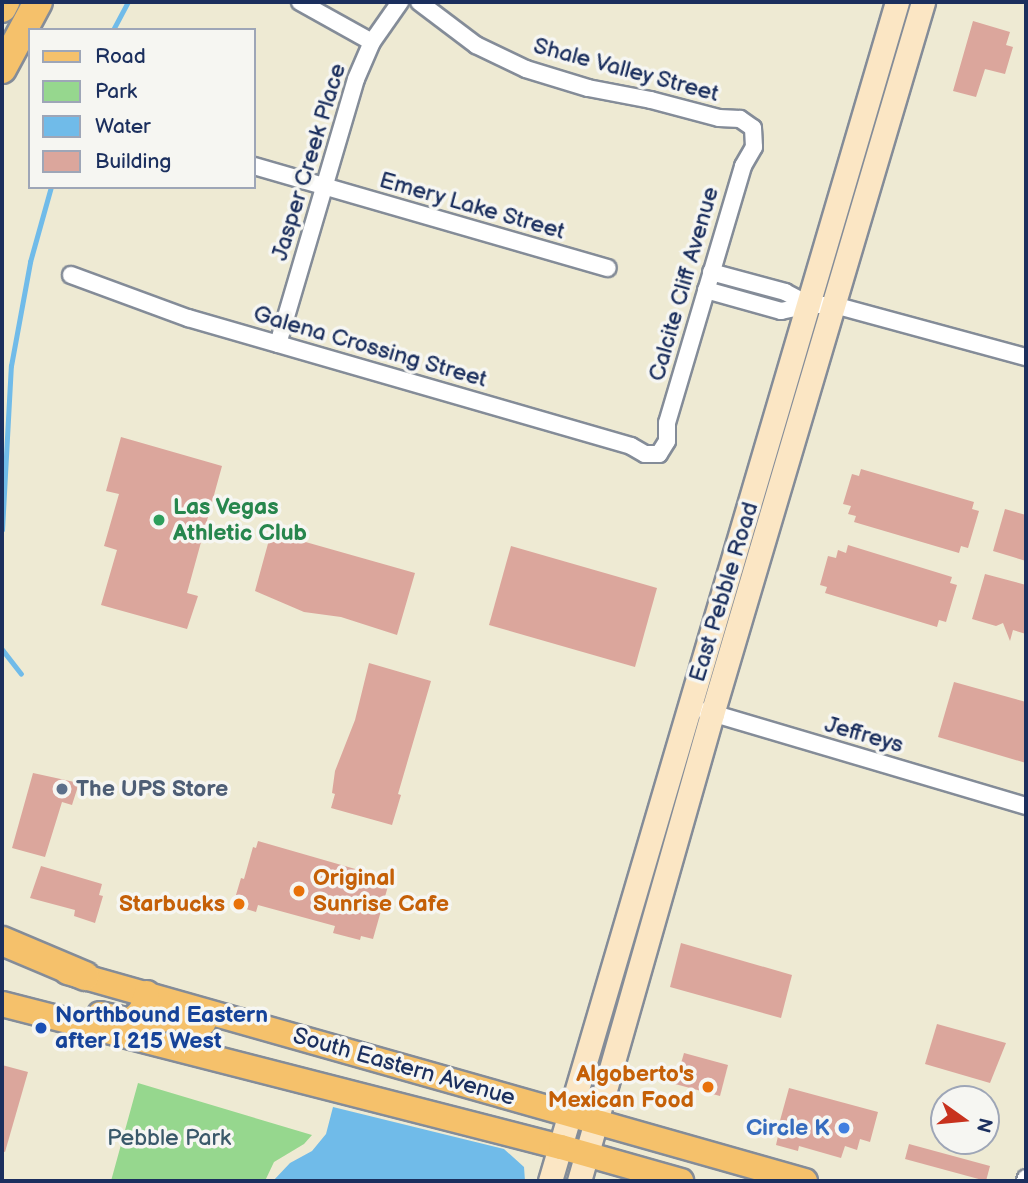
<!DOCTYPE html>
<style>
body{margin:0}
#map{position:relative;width:1028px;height:1183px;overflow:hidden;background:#eeead3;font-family:"Balsamiq Sans",sans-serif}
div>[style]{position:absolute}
.green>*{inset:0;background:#96d78e}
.water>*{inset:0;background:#70bbe9}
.stream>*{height:4.5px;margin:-2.25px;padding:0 2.25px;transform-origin:2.25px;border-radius:2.25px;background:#70bbe9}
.building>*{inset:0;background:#dba69c}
.roads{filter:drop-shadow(2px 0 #848c98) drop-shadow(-2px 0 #848c98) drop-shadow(0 2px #848c98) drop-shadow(0 -2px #848c98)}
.minor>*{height:16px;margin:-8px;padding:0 8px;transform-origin:8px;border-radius:8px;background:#fff}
.secondary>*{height:23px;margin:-11.5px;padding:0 11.5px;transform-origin:11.5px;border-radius:11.5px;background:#fbe6c4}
.primary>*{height:24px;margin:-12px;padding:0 12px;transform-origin:12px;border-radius:12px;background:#f5c16b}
.motorway>*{height:28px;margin:-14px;padding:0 14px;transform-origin:14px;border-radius:14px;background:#f5c16b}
.dots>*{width:19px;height:19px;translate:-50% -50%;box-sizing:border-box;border:4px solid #f6f6f2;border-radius:50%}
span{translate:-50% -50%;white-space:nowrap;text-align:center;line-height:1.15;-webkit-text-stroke:7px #f6f6f2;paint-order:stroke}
.street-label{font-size:23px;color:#1b2f5e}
.leisure-label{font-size:23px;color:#27864d;font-weight:700}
.left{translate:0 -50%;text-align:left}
.service-label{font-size:23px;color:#4e5e75;font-weight:700}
.food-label{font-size:23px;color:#c56008;font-weight:700}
.right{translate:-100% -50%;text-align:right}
.transit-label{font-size:23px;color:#164399;font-weight:700}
.shop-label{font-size:23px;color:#366cbe;font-weight:700}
.park-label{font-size:23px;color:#3a596a}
.frame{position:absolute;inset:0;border:4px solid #1b2f5e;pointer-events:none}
.legend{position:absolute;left:28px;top:28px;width:228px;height:161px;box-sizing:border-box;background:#f6f6f2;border:2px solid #9ea6b7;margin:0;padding:9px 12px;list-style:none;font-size:21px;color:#1b2f5e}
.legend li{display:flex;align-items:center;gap:14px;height:35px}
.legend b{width:35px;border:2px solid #9ea6b7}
.north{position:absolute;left:930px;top:1085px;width:70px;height:70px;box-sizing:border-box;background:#f6f6f2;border:2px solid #9ea6b7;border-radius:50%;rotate:105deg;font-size:19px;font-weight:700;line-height:28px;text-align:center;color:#1b2f5e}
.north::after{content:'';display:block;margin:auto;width:24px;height:32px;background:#c8321e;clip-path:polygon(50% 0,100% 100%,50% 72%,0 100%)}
</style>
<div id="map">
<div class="green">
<i style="clip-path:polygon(138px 1083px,312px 1135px,304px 1144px,274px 1162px,265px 1181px,111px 1181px)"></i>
</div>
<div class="water">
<i style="clip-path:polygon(333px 1107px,504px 1149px,524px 1167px,525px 1181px,273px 1181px,290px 1163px,312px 1151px,326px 1134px)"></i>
</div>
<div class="stream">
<i style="left:113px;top:30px;width:32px;rotate:-62deg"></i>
<i style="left:2px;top:530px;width:164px;rotate:-86.9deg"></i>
<i style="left:11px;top:366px;width:106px;rotate:-79.6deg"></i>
<i style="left:30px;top:262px;width:78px;rotate:-74.4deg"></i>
<i style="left:2px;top:649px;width:31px;rotate:52deg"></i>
</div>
<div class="building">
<i style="clip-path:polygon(973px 21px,1010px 32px,1006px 45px,1013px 47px,1005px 74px,985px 69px,976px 97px,953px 91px)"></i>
<i style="clip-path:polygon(121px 437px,222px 466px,187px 593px,198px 596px,187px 629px,101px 605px,117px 550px,104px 546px,119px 494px,106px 491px)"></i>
<i style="clip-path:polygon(861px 469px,974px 502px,972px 509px,979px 511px,968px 548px,961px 546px,959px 553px,854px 522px,856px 516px,848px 514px,851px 506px,843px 504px,852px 474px,859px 476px)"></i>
<i style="clip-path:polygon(1005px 509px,1026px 515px,1026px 561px,993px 551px)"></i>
<i style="clip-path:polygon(272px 529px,302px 538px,302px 541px,415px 573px,397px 635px,341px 617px,304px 612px,255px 591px)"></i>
<i style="clip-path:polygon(848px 545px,952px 577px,950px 583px,957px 585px,946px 622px,939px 620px,937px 627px,825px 593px,827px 587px,820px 585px,828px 556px,836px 558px,838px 550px,846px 553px)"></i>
<i style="clip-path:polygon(511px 546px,657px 588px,635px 667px,489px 625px)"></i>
<i style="clip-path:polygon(985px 574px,1026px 585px,1026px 634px,1013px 630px,1010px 641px,1003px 623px,996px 626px,972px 619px)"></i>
<i style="clip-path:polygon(369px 663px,431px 681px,398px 794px,401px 795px,392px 825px,331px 808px,335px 794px,332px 793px,335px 771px,355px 720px)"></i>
<i style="clip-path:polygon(954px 682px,1026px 702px,1026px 763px,938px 737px)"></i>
<i style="clip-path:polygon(33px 773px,79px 783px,72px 805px,62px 802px,45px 857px,12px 848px)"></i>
<i style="clip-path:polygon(258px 841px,390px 879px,373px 939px,361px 936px,360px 940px,333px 933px,335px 926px,258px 905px,256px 912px,233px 905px,241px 878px,244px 879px,253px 847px,256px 848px)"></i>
<i style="clip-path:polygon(41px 866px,102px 884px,99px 895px,103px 896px,95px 923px,74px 916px,75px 910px,30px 898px)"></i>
<i style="clip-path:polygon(681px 943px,792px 975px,781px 1018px,670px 987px)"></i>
<i style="clip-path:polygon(937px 1024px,1006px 1043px,990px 1083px,925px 1064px)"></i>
<i style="clip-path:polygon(684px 1053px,728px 1065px,720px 1096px,675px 1084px)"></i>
<i style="clip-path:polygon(2px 1065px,28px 1072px,5px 1152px,2px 1151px)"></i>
<i style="clip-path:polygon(789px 1088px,878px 1112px,870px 1142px,860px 1139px,857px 1150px,845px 1146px,841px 1158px,799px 1146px,798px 1151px,776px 1145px,778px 1136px,776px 1135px)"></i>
<i style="clip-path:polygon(909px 1144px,990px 1166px,986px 1181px,905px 1159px)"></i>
</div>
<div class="roads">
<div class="minor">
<i style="left:300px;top:2px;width:82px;rotate:29.1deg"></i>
<i style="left:254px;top:166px;width:368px;rotate:16.1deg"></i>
<i style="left:711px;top:272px;width:77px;rotate:15.1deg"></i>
<i style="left:785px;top:292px;width:27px;rotate:28deg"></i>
<i style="left:71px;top:275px;width:125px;rotate:20.2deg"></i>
<i style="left:188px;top:318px;width:461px;rotate:16.1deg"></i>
<i style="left:631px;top:446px;width:16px;rotate:30deg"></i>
<i style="left:645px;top:454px;width:14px"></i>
<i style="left:659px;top:454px;width:15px;rotate:-58deg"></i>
<i style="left:667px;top:441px;width:18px;rotate:-90deg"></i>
<i style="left:667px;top:423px;width:268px;rotate:-73.5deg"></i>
<i style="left:743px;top:166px;width:22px;rotate:-60deg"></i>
<i style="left:754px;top:147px;width:19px;rotate:-93deg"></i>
<i style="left:753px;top:128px;width:16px;rotate:-145deg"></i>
<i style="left:740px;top:119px;width:21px;rotate:-177deg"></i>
<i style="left:719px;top:118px;width:70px;rotate:-165.2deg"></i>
<i style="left:651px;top:100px;width:64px;rotate:-169.2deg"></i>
<i style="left:588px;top:88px;width:65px;rotate:-163deg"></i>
<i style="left:526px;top:69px;width:55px;rotate:-154.4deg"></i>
<i style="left:476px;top:45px;width:71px;rotate:-143deg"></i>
<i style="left:706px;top:290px;width:78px;rotate:15.6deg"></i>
<i style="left:781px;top:311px;width:29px;rotate:-12deg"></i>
<i style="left:809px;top:305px;width:25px"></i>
<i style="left:834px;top:305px;width:199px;rotate:15.2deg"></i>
<i style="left:278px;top:344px;width:276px;rotate:-73.6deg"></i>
<i style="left:356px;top:79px;width:40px;rotate:-66.6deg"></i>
<i style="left:372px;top:42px;width:49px;rotate:-55deg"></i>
<i style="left:705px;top:711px;width:335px;rotate:16.5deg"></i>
<i style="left:1025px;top:1181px;width:3px;rotate:-72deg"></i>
</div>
<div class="secondary">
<i style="left:550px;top:1181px;width:1229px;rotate:-73.6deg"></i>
<i style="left:579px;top:1181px;width:486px;rotate:-74.1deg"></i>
<i style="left:712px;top:714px;width:743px;rotate:-73.49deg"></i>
</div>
<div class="primary">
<i style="left:67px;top:972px;width:767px;rotate:15.81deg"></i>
<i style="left:2px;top:1004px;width:577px;rotate:14.35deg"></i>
<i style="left:561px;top:1147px;width:125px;rotate:15.8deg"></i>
<i style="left:100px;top:1014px;width:31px;rotate:13deg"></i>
<i style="left:130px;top:1021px;width:15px;rotate:-42deg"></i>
<i style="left:141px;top:1011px;width:19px;rotate:-72deg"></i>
<i style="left:136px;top:1038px;width:18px;rotate:-56deg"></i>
<i style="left:146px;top:1023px;width:15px;rotate:-11deg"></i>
<i style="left:161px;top:1020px;width:15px;rotate:-8deg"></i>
<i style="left:176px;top:1018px;width:28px;rotate:10deg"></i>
</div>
<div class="motorway">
<i style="left:2px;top:8px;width:7px;rotate:-63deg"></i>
<i style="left:2px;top:69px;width:76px;rotate:-61.8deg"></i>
<i style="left:2px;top:941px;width:90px;rotate:22.9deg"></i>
</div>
</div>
<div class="dots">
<i style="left:159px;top:520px;background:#2e9e5b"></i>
<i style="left:62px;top:789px;background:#5c6f8a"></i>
<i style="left:299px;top:891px;background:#e8710a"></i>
<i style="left:239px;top:904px;background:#e8710a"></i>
<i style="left:41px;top:1028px;background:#1a4fb4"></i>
<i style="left:708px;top:1087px;background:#e8710a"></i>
<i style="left:844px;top:1128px;background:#3f7fe0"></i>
</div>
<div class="street-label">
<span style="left:626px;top:70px;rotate:15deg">Shale Valley Street</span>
<span style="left:309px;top:162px;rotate:-73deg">Jasper Creek Place</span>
<span style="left:472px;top:206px;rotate:16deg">Emery Lake Street</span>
<span style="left:684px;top:284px;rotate:-74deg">Calcite Cliff Avenue</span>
<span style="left:370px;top:347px;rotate:16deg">Galena Crossing Street</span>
<span style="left:724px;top:592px;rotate:-73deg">East Pebble Road</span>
<span style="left:864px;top:735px;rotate:16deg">Jeffreys</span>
<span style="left:404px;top:1067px;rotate:16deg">South Eastern Avenue</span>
</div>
<div class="leisure-label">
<span class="left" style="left:173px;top:520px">Las Vegas<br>Athletic Club</span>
</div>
<div class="service-label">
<span class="left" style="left:76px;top:789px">The UPS Store</span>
</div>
<div class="food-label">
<span class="left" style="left:313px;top:891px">Original<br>Sunrise Cafe</span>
<span class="right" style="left:225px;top:904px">Starbucks</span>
<span class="right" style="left:694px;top:1087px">Algoberto's<br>Mexican Food</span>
</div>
<div class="transit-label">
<span class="left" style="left:55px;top:1028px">Northbound Eastern<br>after I 215 West</span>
</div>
<div class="shop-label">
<span class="right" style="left:830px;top:1128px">Circle K</span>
</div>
<div class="park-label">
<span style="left:169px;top:1138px">Pebble Park</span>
</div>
<div class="frame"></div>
<ul class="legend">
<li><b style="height:9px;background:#f5c16b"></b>Road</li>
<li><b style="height:19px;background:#96d78e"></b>Park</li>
<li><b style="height:19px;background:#70bbe9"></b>Water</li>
<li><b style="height:19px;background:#dba69c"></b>Building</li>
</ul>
<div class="north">N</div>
</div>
